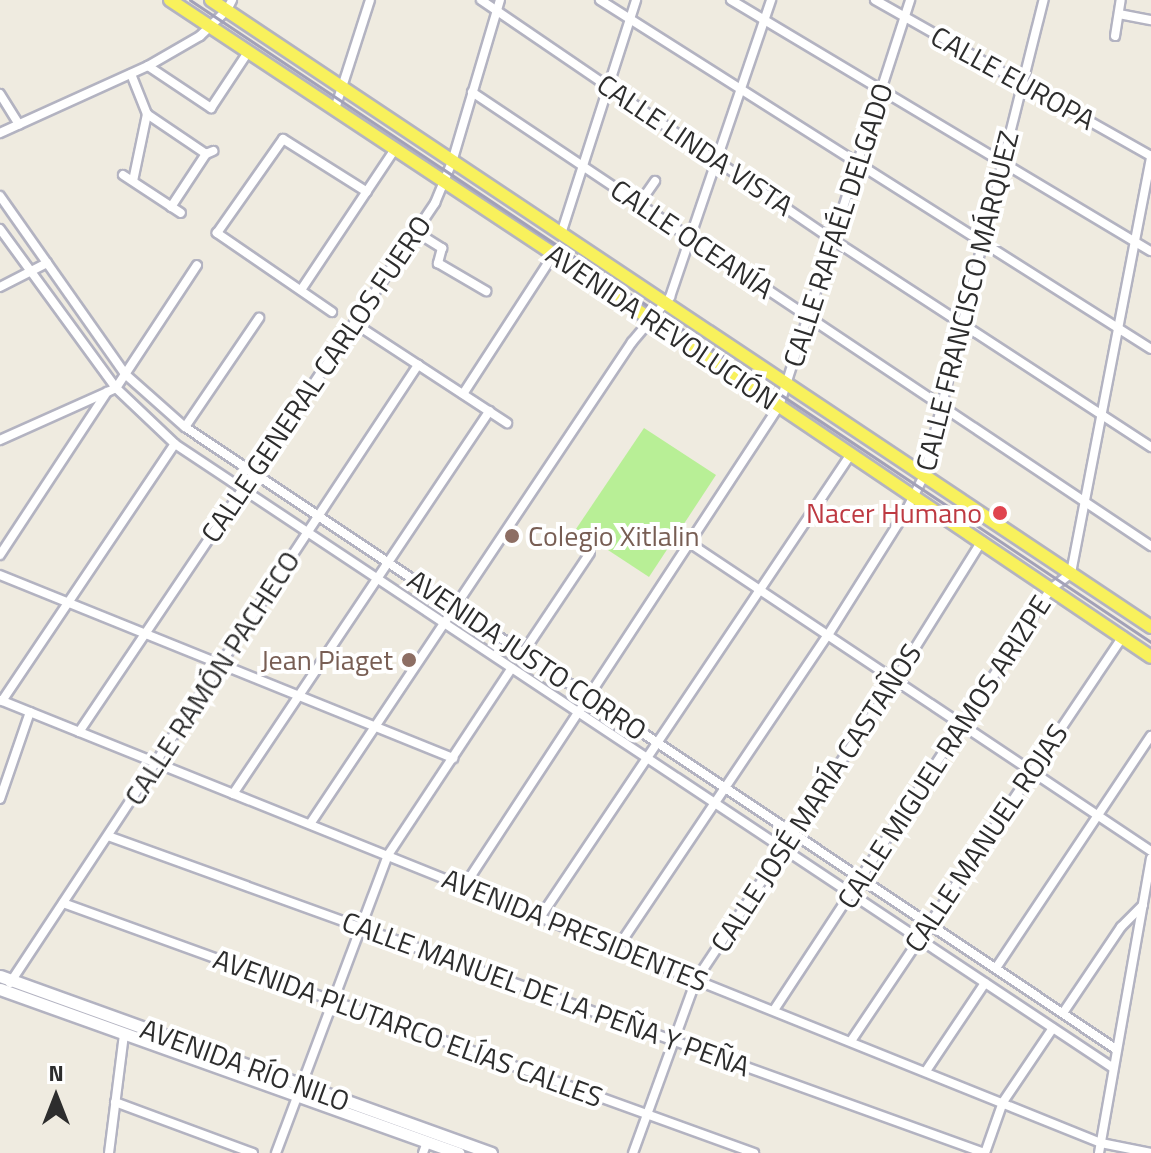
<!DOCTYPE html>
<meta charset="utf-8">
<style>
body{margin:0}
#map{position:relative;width:1151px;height:1153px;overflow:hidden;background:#efebe0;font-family:"Titillium Web",sans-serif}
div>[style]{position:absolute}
.pitch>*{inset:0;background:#b8ef96}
.roads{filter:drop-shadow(2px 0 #b3b3c1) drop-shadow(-2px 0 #b3b3c1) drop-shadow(0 2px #b3b3c1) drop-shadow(0 -2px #b3b3c1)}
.street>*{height:8px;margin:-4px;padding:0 4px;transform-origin:4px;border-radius:4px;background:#fff}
.secondary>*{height:11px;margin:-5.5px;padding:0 5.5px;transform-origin:5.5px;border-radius:5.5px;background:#fff}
.primary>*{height:12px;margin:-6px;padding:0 6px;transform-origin:6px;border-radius:6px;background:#f8f15c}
.rail>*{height:3px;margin:-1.5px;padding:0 1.5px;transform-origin:1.5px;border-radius:1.5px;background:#a2a1b8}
.dots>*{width:22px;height:22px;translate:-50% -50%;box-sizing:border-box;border:4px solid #fff;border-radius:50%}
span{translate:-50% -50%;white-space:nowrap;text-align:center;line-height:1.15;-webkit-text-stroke:8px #fff;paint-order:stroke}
.street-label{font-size:28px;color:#2d2d2d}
.health-label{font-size:28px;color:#be3a42}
.right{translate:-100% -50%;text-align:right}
.education-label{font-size:28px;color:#785e54}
.left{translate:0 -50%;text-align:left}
.north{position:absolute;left:16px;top:1057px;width:80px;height:80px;-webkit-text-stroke:6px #fff;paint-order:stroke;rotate:0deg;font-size:22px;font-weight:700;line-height:32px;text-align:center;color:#2d2d2d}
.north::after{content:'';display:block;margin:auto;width:28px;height:36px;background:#2d2d2d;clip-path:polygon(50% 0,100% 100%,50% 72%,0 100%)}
</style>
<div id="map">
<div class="pitch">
<i style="clip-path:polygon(644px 428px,716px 475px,649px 577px,576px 529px)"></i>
</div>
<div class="roads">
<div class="street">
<i style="left:481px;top:0;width:425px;rotate:34.3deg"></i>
<i style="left:832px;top:239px;width:381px;rotate:33.1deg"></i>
<i style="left:600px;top:0;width:652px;rotate:32.35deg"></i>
<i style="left:731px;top:0;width:489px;rotate:30.9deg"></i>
<i style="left:875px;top:0;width:317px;rotate:29.5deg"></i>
<i style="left:1119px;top:14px;width:33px;rotate:11deg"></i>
<i style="left:1115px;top:36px;width:36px;rotate:-81deg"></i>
<i style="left:148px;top:66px;width:76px;rotate:33.7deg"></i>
<i style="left:211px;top:108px;width:67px;rotate:-56.5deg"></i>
<i style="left:131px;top:74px;width:43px;rotate:68.2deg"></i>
<i style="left:147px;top:114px;width:68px;rotate:101.8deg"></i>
<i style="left:472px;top:92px;width:817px;rotate:33.77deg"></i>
<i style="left:0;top:94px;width:36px;rotate:58deg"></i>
<i style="left:335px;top:109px;width:114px;rotate:-72.2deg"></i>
<i style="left:147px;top:114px;width:71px;rotate:34.1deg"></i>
<i style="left:0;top:133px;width:162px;rotate:-24.4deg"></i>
<i style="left:148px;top:66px;width:60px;rotate:-30deg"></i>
<i style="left:200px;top:36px;width:37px;rotate:-44deg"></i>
<i style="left:227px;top:10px;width:11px;rotate:-63deg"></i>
<i style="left:123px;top:175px;width:69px;rotate:33.2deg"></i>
<i style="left:0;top:196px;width:218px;rotate:54.9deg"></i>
<i style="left:125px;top:374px;width:80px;rotate:41.5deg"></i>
<i style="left:185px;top:427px;width:1120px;rotate:33.75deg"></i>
<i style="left:639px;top:204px;width:28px;rotate:-55deg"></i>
<i style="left:171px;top:207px;width:64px;rotate:-56.6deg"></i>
<i style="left:206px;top:154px;width:8px;rotate:-23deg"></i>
<i style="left:0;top:229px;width:197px;rotate:53.9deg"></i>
<i style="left:116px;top:388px;width:81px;rotate:43.5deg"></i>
<i style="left:175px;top:444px;width:1127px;rotate:33.63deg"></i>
<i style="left:416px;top:232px;width:31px;rotate:32deg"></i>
<i style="left:442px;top:248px;width:16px;rotate:105deg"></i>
<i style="left:438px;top:263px;width:56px;rotate:30.3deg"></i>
<i style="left:561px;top:234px;width:246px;rotate:-72.2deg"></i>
<i style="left:0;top:287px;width:53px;rotate:-27.1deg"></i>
<i style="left:301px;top:290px;width:169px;rotate:-56.3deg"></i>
<i style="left:332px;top:312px;width:140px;rotate:-145.5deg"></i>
<i style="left:217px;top:233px;width:115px;rotate:-54.9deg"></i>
<i style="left:283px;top:139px;width:99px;rotate:32.2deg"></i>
<i style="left:354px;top:323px;width:183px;rotate:33.2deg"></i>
<i style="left:463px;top:394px;width:167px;rotate:-57deg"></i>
<i style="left:185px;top:427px;width:132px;rotate:-55.8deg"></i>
<i style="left:0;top:440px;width:127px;rotate:-24.1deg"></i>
<i style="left:116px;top:388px;width:147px;rotate:-56.6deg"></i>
<i style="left:691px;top:544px;width:553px;rotate:33.72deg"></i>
<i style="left:0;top:555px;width:195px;rotate:-56.7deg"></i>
<i style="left:0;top:575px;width:489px;rotate:22deg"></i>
<i style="left:523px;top:653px;width:120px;rotate:-56.2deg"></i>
<i style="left:0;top:700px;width:1187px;rotate:21.92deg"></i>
<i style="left:1101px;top:1143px;width:51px;rotate:11.3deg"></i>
<i style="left:2px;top:701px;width:310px;rotate:-56.1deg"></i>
<i style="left:79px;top:732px;width:638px;rotate:-56.06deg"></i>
<i style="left:435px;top:203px;width:44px;rotate:-67.5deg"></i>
<i style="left:452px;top:162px;width:169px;rotate:-73.5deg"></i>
<i style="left:233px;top:794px;width:461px;rotate:-56.2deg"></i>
<i style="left:0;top:799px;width:92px;rotate:-71deg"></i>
<i style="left:310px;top:824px;width:580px;rotate:-56.26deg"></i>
<i style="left:632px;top:342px;width:59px;rotate:-49.8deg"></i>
<i style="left:670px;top:297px;width:314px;rotate:-71.2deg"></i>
<i style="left:108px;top:836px;width:932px;rotate:19.89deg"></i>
<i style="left:465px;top:885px;width:573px;rotate:-56.75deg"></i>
<i style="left:779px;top:406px;width:427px;rotate:-72.1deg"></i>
<i style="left:63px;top:903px;width:735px;rotate:19.89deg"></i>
<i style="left:541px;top:916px;width:556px;rotate:-56.14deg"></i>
<i style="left:618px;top:947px;width:376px;rotate:-56.1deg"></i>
<i style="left:828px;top:635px;width:146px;rotate:-57.8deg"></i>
<i style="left:906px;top:511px;width:39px;rotate:-63deg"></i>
<i style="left:924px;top:476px;width:491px;rotate:-75.9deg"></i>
<i style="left:996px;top:968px;width:279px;rotate:-56.3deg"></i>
<i style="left:10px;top:983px;width:741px;rotate:-56.57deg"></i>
<i style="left:774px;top:1010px;width:487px;rotate:-56.7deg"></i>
<i style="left:1041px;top:603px;width:19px;rotate:-54deg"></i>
<i style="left:1052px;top:588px;width:24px;rotate:-38deg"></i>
<i style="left:1071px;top:573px;width:425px;rotate:-79.1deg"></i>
<i style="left:1063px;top:1013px;width:104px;rotate:-56deg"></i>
<i style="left:1121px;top:927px;width:31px;rotate:-45deg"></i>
<i style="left:851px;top:1041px;width:488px;rotate:-56.1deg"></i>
<i style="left:926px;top:1071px;width:106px;rotate:-56.2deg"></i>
<i style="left:115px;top:1102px;width:147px;rotate:20.3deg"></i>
<i style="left:109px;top:1153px;width:119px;rotate:-82.8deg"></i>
<i style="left:276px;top:1153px;width:318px;rotate:-69.4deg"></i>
<i style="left:388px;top:855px;width:224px;rotate:-56.5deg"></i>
<i style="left:423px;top:1153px;width:12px;rotate:-70deg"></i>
<i style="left:633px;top:1153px;width:184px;rotate:-70deg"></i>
<i style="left:696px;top:980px;width:360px;rotate:-56.4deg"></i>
<i style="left:895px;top:680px;width:164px;rotate:-58deg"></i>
<i style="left:985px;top:1153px;width:54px;rotate:-70.6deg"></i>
<i style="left:1003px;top:1102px;width:89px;rotate:-56deg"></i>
<i style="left:1099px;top:1153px;width:299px;rotate:-80deg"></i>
</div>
<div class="secondary">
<i style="left:0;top:976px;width:522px;rotate:19.82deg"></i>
<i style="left:0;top:989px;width:487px;rotate:19.7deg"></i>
</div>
<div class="primary">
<i style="left:170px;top:0;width:460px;rotate:33.5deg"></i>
<i style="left:554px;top:254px;width:720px;rotate:34.02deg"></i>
<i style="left:211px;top:0;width:1130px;rotate:33.7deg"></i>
</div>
</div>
<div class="rail">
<i style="left:190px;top:0;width:1156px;rotate:33.75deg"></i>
</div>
<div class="dots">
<i style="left:1000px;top:513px;background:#e0444e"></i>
<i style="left:512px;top:536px;background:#8d6e63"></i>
<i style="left:409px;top:660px;background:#8d6e63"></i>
</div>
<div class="street-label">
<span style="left:1013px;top:78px;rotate:29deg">CALLE EUROPA</span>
<span style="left:695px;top:145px;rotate:34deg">CALLE LINDA VISTA</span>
<span style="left:838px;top:225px;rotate:-72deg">CALLE RAFAÉL DELGADO</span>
<span style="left:692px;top:239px;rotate:34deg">CALLE OCEANÍA</span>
<span style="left:967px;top:301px;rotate:-76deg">CALLE FRANCISCO MÁRQUEZ</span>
<span style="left:662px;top:327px;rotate:34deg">AVENIDA REVOLUCIÓN</span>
<span style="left:316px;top:379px;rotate:-56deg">CALLE GENERAL CARLOS FUERO</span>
<span style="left:527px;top:655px;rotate:34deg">AVENIDA JUSTO CORRO</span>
<span style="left:212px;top:678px;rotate:-57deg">CALLE RAMÓN PACHECO</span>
<span style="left:944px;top:752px;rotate:-57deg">CALLE MIGUEL RAMOS ARIZPE</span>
<span style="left:816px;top:798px;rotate:-57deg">CALLE JOSÉ MARÍA CASTAÑOS</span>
<span style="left:986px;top:838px;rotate:-56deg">CALLE MANUEL ROJAS</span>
<span style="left:575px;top:930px;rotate:22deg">AVENIDA PRESIDENTES</span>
<span style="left:546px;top:994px;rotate:20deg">CALLE MANUEL DE LA PEÑA Y PEÑA</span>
<span style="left:408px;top:1028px;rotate:20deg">AVENIDA PLUTARCO ELÍAS CALLES</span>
<span style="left:245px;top:1065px;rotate:20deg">AVENIDA RÍO NILO</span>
</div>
<div class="health-label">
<span class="right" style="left:982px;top:513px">Nacer Humano</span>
</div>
<div class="education-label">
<span class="left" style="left:528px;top:536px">Colegio Xitlalin</span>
<span class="right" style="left:393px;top:660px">Jean Piaget</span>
</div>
<div class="north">N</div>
</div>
